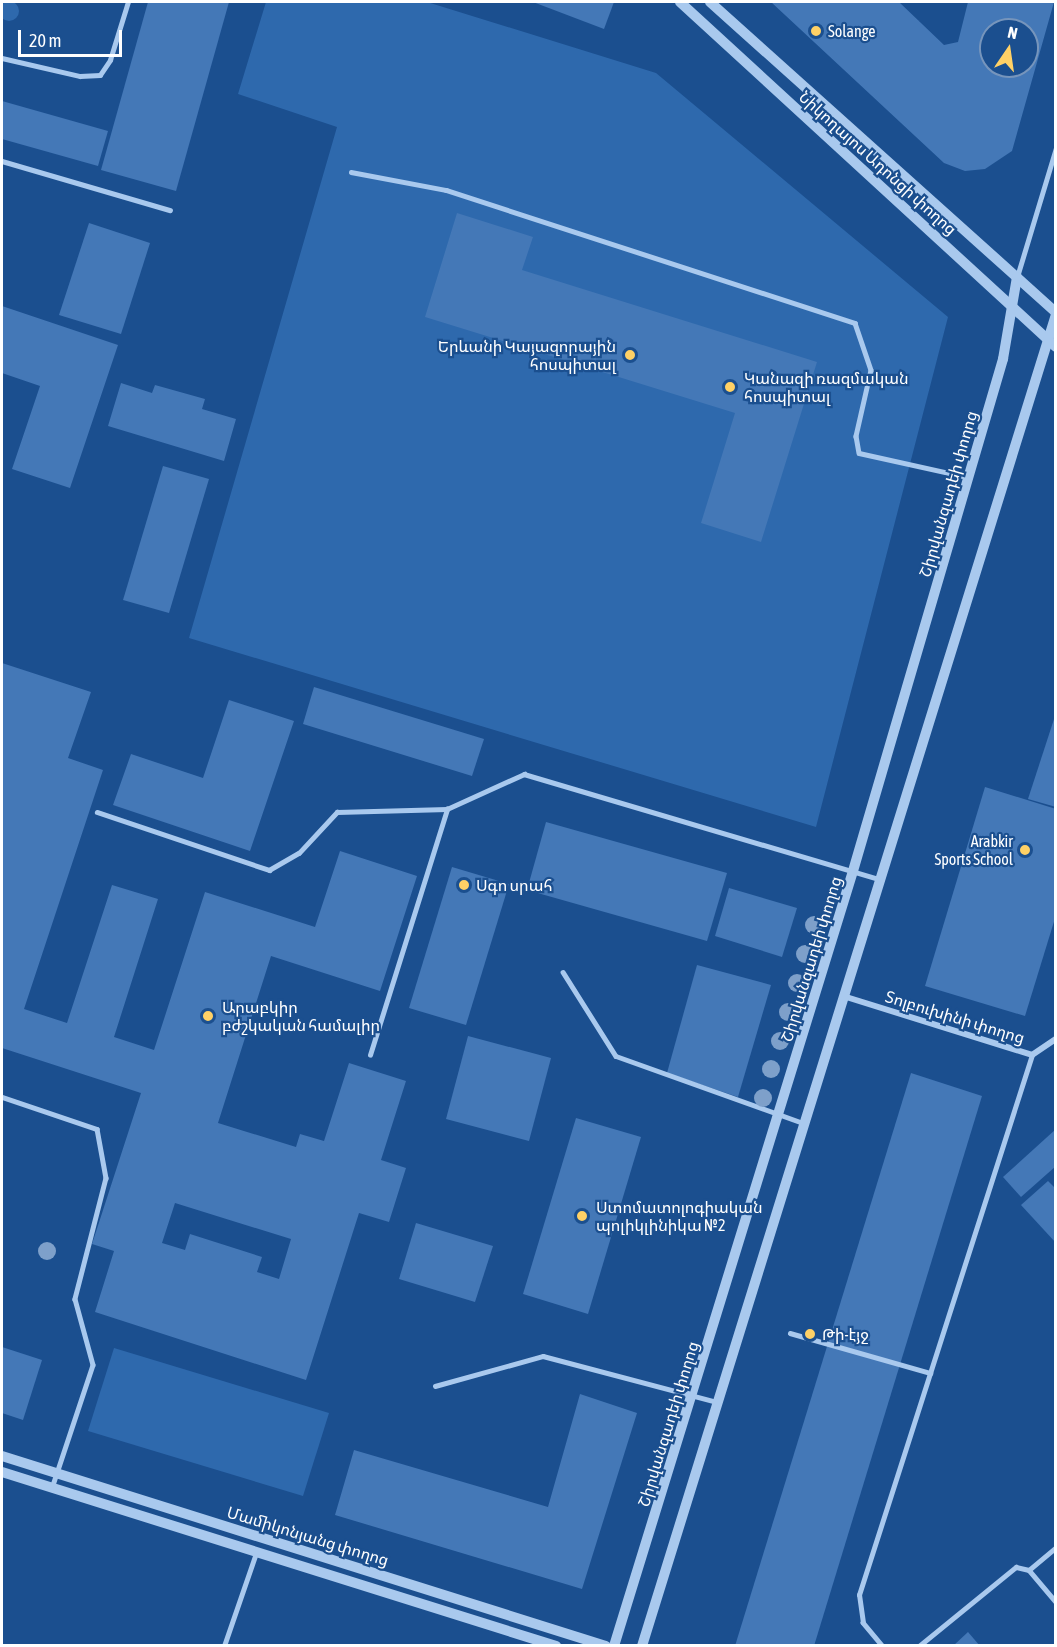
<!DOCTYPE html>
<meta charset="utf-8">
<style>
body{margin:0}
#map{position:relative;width:1057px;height:1647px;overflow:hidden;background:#1b4f8f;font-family:"Asap Condensed","Noto Sans Armenian",sans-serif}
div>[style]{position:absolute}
.green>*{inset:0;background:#2e69ad}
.round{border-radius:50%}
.building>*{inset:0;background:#4478b7}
.service>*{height:4.5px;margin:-2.25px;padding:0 2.25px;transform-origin:2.25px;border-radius:2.25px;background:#a9c9ee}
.minor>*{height:6px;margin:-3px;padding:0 3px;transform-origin:3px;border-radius:3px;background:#a9c9ee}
.tertiary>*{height:10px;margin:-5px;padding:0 5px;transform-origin:5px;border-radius:5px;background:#a9c9ee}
.trees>*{width:18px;height:18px;margin:-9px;border-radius:50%;background:#7ea0ca}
.dots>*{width:16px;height:16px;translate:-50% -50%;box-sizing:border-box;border:3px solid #1b4f8f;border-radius:50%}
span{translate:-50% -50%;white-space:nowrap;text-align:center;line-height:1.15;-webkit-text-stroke:4.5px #1b4f8f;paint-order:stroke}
.poi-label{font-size:16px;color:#fff}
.left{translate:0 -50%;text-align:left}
.right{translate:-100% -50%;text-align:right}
.street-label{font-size:16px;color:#fff}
.frame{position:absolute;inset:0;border:3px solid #fff;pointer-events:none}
.north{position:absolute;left:979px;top:18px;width:60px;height:60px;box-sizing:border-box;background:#1b4f8f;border:2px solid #7695bc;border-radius:50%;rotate:13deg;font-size:16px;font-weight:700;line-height:24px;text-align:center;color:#fff}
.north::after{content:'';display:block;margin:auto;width:21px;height:27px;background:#ffd166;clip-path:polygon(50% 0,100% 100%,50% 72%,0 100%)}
.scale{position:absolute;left:18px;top:30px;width:104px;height:27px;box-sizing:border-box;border:3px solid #fff;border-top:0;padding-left:8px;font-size:18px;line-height:21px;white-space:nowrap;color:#fff;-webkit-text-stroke:4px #1b4f8f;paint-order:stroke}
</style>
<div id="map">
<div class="green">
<i class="round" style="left:-1px;top:1px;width:20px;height:20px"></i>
<i style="clip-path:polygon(266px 2px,427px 2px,656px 73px,948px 317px,816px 827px,189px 638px,337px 127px,238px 94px)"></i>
<i style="clip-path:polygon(114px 1348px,329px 1413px,303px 1496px,88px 1431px)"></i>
</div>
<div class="building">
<i style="clip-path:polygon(148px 2px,229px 2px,176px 191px,101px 170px)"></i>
<i style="clip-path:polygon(533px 2px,614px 2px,604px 29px)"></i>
<i style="clip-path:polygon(evenodd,771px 2px,899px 2px,944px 45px,958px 42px,968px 2px,1054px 2px,1012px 151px,985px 169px,965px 171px,944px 163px,771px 2px,991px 30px,1027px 30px,1027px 66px,991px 66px,991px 30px)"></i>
<i style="clip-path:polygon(2px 101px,108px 131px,98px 166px,2px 139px)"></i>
<i style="clip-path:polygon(457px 213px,533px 237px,522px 270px,817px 362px,761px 542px,701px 523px,735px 413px,425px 317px)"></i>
<i style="clip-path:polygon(89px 223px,150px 243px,121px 334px,59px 315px)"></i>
<i style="clip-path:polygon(2px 306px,118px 345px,70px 488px,12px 469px,40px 386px,2px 373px)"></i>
<i style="clip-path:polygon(121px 383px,152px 393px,155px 385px,205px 399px,202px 409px,236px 419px,224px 461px,108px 426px)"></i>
<i style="clip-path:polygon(163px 466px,209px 479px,169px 613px,123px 600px)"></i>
<i style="clip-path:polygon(evenodd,2px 663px,91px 692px,68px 758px,103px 770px,24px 1009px,67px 1023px,112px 885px,158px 899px,114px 1037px,154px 1050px,205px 892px,315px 927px,340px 851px,417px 876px,380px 991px,271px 956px,218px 1123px,296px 1147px,300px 1134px,324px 1141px,349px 1063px,406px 1081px,381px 1160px,406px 1168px,389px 1222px,359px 1213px,306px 1380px,95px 1312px,114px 1251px,92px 1244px,141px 1093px,2px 1048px,2px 663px,175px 1203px,291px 1239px,279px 1279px,257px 1272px,262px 1257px,190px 1234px,185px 1250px,162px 1243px,175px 1203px)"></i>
<i style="clip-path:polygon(314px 687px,484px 739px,472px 776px,303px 724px)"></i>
<i style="clip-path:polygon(229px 700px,294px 721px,250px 851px,113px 805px,131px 754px,203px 778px)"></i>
<i style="clip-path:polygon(1055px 716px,1056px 716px,1056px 807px,1028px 799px)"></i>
<i style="clip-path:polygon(985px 787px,1056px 809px,1056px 915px,1025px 1016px,925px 986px)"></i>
<i style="clip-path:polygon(546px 822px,727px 873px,707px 941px,527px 890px)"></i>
<i style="clip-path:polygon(452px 867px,509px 884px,466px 1025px,409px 1008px)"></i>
<i style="clip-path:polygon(729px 888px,797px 908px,782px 957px,715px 936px)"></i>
<i style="clip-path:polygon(697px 965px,771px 985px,738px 1097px,667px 1073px)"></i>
<i style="clip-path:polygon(468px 1036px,551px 1058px,529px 1141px,446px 1119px)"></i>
<i style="clip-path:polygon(911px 1073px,982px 1096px,814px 1646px,735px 1646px)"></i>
<i style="clip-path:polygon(576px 1118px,641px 1137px,588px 1314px,523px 1294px)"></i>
<i style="clip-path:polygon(1056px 1129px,1056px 1166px,1021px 1197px,1003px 1177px)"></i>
<i style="clip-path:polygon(1048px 1181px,1056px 1189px,1056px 1243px,1021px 1205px)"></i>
<i style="clip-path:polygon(416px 1223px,493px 1246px,475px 1302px,399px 1279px)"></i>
<i style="clip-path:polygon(2px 1347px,42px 1360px,23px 1420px,2px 1413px)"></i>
<i style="clip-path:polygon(580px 1394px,637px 1413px,582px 1589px,335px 1515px,354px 1450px,548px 1507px)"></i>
<i style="clip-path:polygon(968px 1632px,980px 1646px,953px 1646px)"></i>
</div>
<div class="service">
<i style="left:2px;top:58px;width:80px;rotate:13deg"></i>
<i style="left:80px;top:76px;width:20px;rotate:-3deg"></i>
<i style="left:100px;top:75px;width:18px;rotate:-56deg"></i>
<i style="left:110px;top:60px;width:61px;rotate:-72.8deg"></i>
<i style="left:2px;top:161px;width:175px;rotate:16.3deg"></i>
<i style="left:351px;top:172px;width:97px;rotate:10.7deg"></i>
<i style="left:446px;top:190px;width:430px;rotate:18deg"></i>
<i style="left:855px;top:323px;width:50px;rotate:71.2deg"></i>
<i style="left:871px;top:370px;width:68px;rotate:102.8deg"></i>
<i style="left:856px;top:436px;width:17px;rotate:80deg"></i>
<i style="left:859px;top:453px;width:111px;rotate:12.5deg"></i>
<i style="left:1017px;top:277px;width:135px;rotate:-73.2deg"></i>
<i style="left:97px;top:812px;width:182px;rotate:18.6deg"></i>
<i style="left:269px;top:870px;width:34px;rotate:-30deg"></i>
<i style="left:299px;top:853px;width:56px;rotate:-47.2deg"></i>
<i style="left:337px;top:812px;width:110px;rotate:-1.6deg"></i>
<i style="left:447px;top:809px;width:85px;rotate:-24.4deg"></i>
<i style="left:524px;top:774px;width:370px;rotate:16.5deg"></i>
<i style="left:563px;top:972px;width:99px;rotate:57.8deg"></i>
<i style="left:616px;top:1056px;width:199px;rotate:19.7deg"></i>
<i style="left:370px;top:1055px;width:258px;rotate:-72.6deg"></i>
<i style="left:2px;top:1097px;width:100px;rotate:18.6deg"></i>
<i style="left:97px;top:1129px;width:50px;rotate:79.6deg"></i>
<i style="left:106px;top:1178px;width:125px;rotate:104.4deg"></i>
<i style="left:75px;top:1299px;width:68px;rotate:74.7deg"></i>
<i style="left:93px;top:1365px;width:130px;rotate:108.4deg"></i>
<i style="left:790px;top:1333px;width:146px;rotate:15.9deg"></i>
<i style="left:435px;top:1386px;width:112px;rotate:-15.5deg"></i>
<i style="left:543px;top:1356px;width:180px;rotate:14.8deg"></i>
<i style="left:1029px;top:1570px;width:35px;rotate:-40deg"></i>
<i style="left:224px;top:1646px;width:98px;rotate:-71deg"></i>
<i style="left:882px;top:1646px;width:30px;rotate:-130deg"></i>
<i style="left:863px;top:1623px;width:28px;rotate:-98deg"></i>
<i style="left:859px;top:1595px;width:567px;rotate:-72.24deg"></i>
<i style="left:919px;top:1646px;width:125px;rotate:-39.2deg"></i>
<i style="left:1016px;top:1567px;width:13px;rotate:13deg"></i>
<i style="left:1029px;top:1570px;width:42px;rotate:49.8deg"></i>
</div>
<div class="minor">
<i style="left:843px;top:996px;width:198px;rotate:17.3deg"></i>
<i style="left:1032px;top:1055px;width:29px;rotate:-34deg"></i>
</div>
<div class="tertiary">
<i style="left:680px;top:2px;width:510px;rotate:42.54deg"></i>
<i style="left:710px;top:2px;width:465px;rotate:41.9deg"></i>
<i style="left:2px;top:1456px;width:633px;rotate:17.46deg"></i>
<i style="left:2px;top:1472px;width:581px;rotate:17.44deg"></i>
<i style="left:614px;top:1646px;width:811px;rotate:-72.86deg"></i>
<i style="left:853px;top:871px;width:534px;rotate:-73.67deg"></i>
<i style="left:1003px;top:359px;width:83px;rotate:-80.3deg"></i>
<i style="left:642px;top:1646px;width:1395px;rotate:-72.73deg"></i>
</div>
<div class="trees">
<i style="left:814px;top:925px"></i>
<i style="left:805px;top:954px"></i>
<i style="left:797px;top:983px"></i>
<i style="left:788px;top:1012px"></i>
<i style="left:780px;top:1041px"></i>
<i style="left:771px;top:1069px"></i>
<i style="left:763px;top:1098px"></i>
<i style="left:47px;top:1251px"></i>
</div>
<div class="dots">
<i style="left:816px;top:31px;background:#ffd166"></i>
<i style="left:630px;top:355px;background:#ffd166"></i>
<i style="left:730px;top:387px;background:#ffd166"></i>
<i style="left:1025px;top:850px;background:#ffd166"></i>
<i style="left:464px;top:885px;background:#ffd166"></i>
<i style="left:208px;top:1016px;background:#ffd166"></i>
<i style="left:582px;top:1216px;background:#ffd166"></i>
<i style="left:810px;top:1334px;background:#ffd166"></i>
</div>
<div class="poi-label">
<span class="left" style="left:828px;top:31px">Solange</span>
<span class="right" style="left:616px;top:355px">Երևանի Կայազորային<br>հոսպիտալ</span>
<span class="left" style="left:744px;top:387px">Կանազի ռազմական<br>հոսպիտալ</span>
<span class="right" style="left:1013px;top:850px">Arabkir<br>Sports School</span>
<span class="left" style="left:476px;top:885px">Սգո սրահ</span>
<span class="left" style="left:222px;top:1016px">Արաբկիր<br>բժշկական համալիր</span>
<span class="left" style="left:596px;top:1216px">Ստոմատոլոգիական<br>պոլիկլինիկա №2</span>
<span class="left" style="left:822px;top:1334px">Թի-էյջ</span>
</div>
<div class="street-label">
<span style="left:878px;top:163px;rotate:42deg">Նիկողայոս Ադոնցի փողոց</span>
<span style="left:948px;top:494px;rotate:-74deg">Շիրվանզադեի փողոց</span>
<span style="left:811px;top:959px;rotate:-73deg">Շիրվանզադեի փողոց</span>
<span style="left:955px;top:1017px;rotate:17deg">Տոլբուխինի փողոց</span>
<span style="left:668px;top:1424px;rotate:-73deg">Շիրվանզադեի փողոց</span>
<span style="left:308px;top:1536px;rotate:17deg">Մամիկոնյանց փողոց</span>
</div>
<div class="frame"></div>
<div class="north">N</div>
<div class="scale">20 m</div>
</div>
